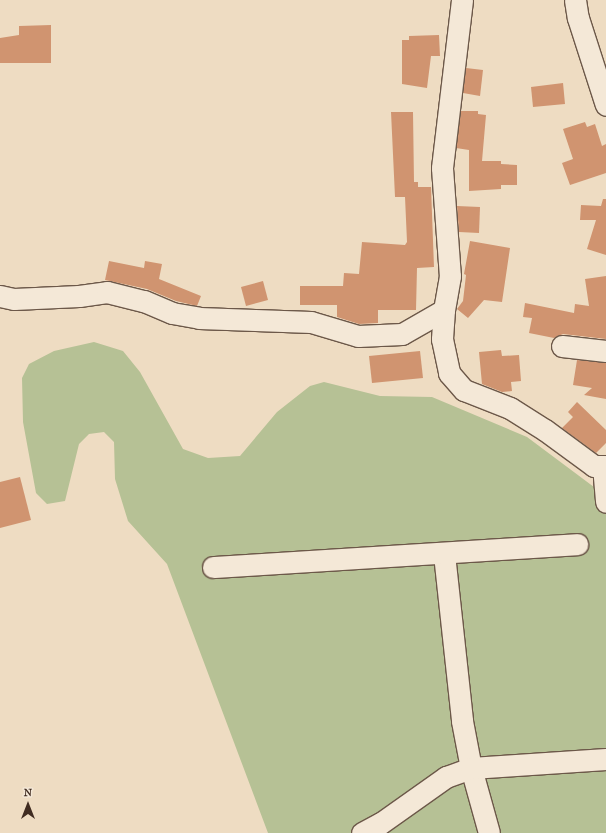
<!DOCTYPE html>
<style>
body{margin:0}
#map{position:relative;width:606px;height:833px;overflow:hidden;background:#eedcc2;font-family:"IM FELL French Canon",serif}
div>[style]{position:absolute}
.green>*{inset:0;background:#b6c195}
.building>*{inset:0;background:#d09470}
.roads{filter:drop-shadow(1px 0 #6c5849) drop-shadow(-1px 0 #6c5849) drop-shadow(0 1px #6c5849) drop-shadow(0 -1px #6c5849)}
.street>*{height:21px;margin:-10.5px;padding:0 10.5px;transform-origin:10.5px;border-radius:10.5px;background:#f4e8d7}
span{translate:-50% -50%;white-space:nowrap;text-align:center;line-height:1.15;-webkit-text-stroke:3px #f4e8d7;paint-order:stroke}
.north{position:absolute;left:8px;top:785px;width:40px;height:40px;-webkit-text-stroke:3px #f4e8d7;paint-order:stroke;rotate:0deg;font-size:11px;font-weight:700;line-height:16px;text-align:center;color:#402c21}
.north::after{content:'';display:block;margin:auto;width:14px;height:18px;background:#402c21;clip-path:polygon(50% 0,100% 100%,50% 72%,0 100%)}
</style>
<div id="map">
<div class="green">
<i style="clip-path:polygon(94px 342px,123px 351px,140px 372px,183px 449px,208px 458px,240px 456px,277px 412px,310px 386px,324px 382px,380px 396px,432px 397px,527px 437px,606px 496px,606px 833px,268px 833px,167px 564px,128px 521px,115px 479px,114px 442px,104px 432px,89px 434px,79px 444px,65px 501px,47px 504px,36px 493px,23px 422px,22px 378px,29px 364px,54px 351px)"></i>
</div>
<div class="building">
<i style="clip-path:polygon(51px 25px,51px 63px,0 63px,0 38px,19px 35px,19px 26px)"></i>
<i style="clip-path:polygon(439px 35px,440px 56px,431px 56px,427px 88px,402px 84px,402px 40px,409px 40px,409px 36px)"></i>
<i style="clip-path:polygon(466px 68px,483px 70px,480px 96px,463px 93px)"></i>
<i style="clip-path:polygon(563px 83px,565px 104px,533px 107px,531px 87px)"></i>
<i style="clip-path:polygon(461px 111px,478px 111px,478px 114px,486px 115px,482px 161px,501px 161px,501px 164px,517px 165px,517px 185px,501px 185px,501px 189px,469px 191px,469px 150px,456px 148px)"></i>
<i style="clip-path:polygon(391px 112px,413px 112px,414px 182px,418px 182px,418px 187px,431px 187px,434px 267px,417px 268px,416px 310px,378px 310px,378px 323px,359px 324px,337px 317px,337px 305px,300px 305px,300px 286px,343px 286px,344px 273px,359px 274px,362px 242px,405px 245px,407px 242px,405px 197px,395px 197px)"></i>
<i style="clip-path:polygon(585px 122px,587px 127px,595px 124px,602px 146px,606px 144px,606px 173px,570px 185px,562px 163px,573px 159px,563px 129px)"></i>
<i style="clip-path:polygon(603px 199px,606px 199px,606px 255px,587px 249px,596px 220px,580px 220px,581px 205px,601px 206px)"></i>
<i style="clip-path:polygon(457px 206px,480px 207px,479px 233px,459px 232px)"></i>
<i style="clip-path:polygon(470px 241px,510px 248px,502px 302px,484px 300px,468px 318px,457px 309px,463px 301px,466px 275px,464px 274px)"></i>
<i style="clip-path:polygon(109px 261px,144px 268px,145px 261px,162px 264px,159px 279px,201px 296px,197px 306px,176px 301px,147px 289px,105px 280px)"></i>
<i style="clip-path:polygon(606px 276px,606px 339px,563px 334px,554px 338px,529px 333px,532px 318px,523px 317px,525px 303px,574px 313px,575px 304px,589px 306px,585px 279px)"></i>
<i style="clip-path:polygon(263px 281px,268px 300px,246px 306px,241px 287px)"></i>
<i style="clip-path:polygon(501px 350px,502px 356px,519px 355px,521px 381px,511px 382px,512px 391px,502px 392px,482px 384px,479px 352px)"></i>
<i style="clip-path:polygon(420px 351px,423px 378px,372px 383px,369px 356px)"></i>
<i style="clip-path:polygon(577px 360px,606px 363px,606px 399px,584px 395px,592px 388px,573px 385px)"></i>
<i style="clip-path:polygon(577px 402px,606px 430px,606px 443px,596px 453px,562px 428px,573px 417px,568px 412px)"></i>
<i style="clip-path:polygon(20px 477px,31px 520px,0 528px,0 482px)"></i>
</div>
<div class="roads">
<div class="street">
<i style="left:462px;top:0;width:169px;rotate:96.8deg"></i>
<i style="left:442px;top:168px;width:108px;rotate:85.8deg"></i>
<i style="left:450px;top:276px;width:35px;rotate:100deg"></i>
<i style="left:444px;top:310px;width:29px;rotate:94deg"></i>
<i style="left:442px;top:339px;width:35px;rotate:78deg"></i>
<i style="left:449px;top:373px;width:23px;rotate:49deg"></i>
<i style="left:464px;top:390px;width:49px;rotate:21.4deg"></i>
<i style="left:510px;top:408px;width:41px;rotate:32.2deg"></i>
<i style="left:545px;top:430px;width:61px;rotate:36.3deg"></i>
<i style="left:594px;top:466px;width:12px"></i>
<i style="left:575px;top:0;width:18px;rotate:81deg"></i>
<i style="left:578px;top:18px;width:91px;rotate:72.2deg"></i>
<i style="left:0;top:296px;width:14px;rotate:12deg"></i>
<i style="left:14px;top:299px;width:65px;rotate:-2.6deg"></i>
<i style="left:79px;top:296px;width:28px;rotate:-8deg"></i>
<i style="left:107px;top:292px;width:38px;rotate:14deg"></i>
<i style="left:144px;top:301px;width:30px;rotate:23deg"></i>
<i style="left:172px;top:313px;width:27px;rotate:10deg"></i>
<i style="left:199px;top:318px;width:112px;rotate:2deg"></i>
<i style="left:311px;top:322px;width:49px;rotate:16.6deg"></i>
<i style="left:358px;top:336px;width:44px;rotate:-2.6deg"></i>
<i style="left:402px;top:334px;width:48px;rotate:-29.7deg"></i>
<i style="left:562px;top:346px;width:44px;rotate:6.5deg"></i>
<i style="left:603px;top:466px;width:36px;rotate:85deg"></i>
<i style="left:444px;top:554px;width:168px;rotate:83.8deg"></i>
<i style="left:462px;top:721px;width:48px;rotate:79.2deg"></i>
<i style="left:471px;top:768px;width:67px;rotate:74.5deg"></i>
<i style="left:213px;top:567px;width:365px;rotate:-3.6deg"></i>
<i style="left:362px;top:833px;width:21px;rotate:-28deg"></i>
<i style="left:381px;top:823px;width:80px;rotate:-35.3deg"></i>
<i style="left:446px;top:777px;width:27px;rotate:-20deg"></i>
<i style="left:471px;top:768px;width:135px;rotate:-3.8deg"></i>
</div>
</div>
<div class="north">N</div>
</div>
